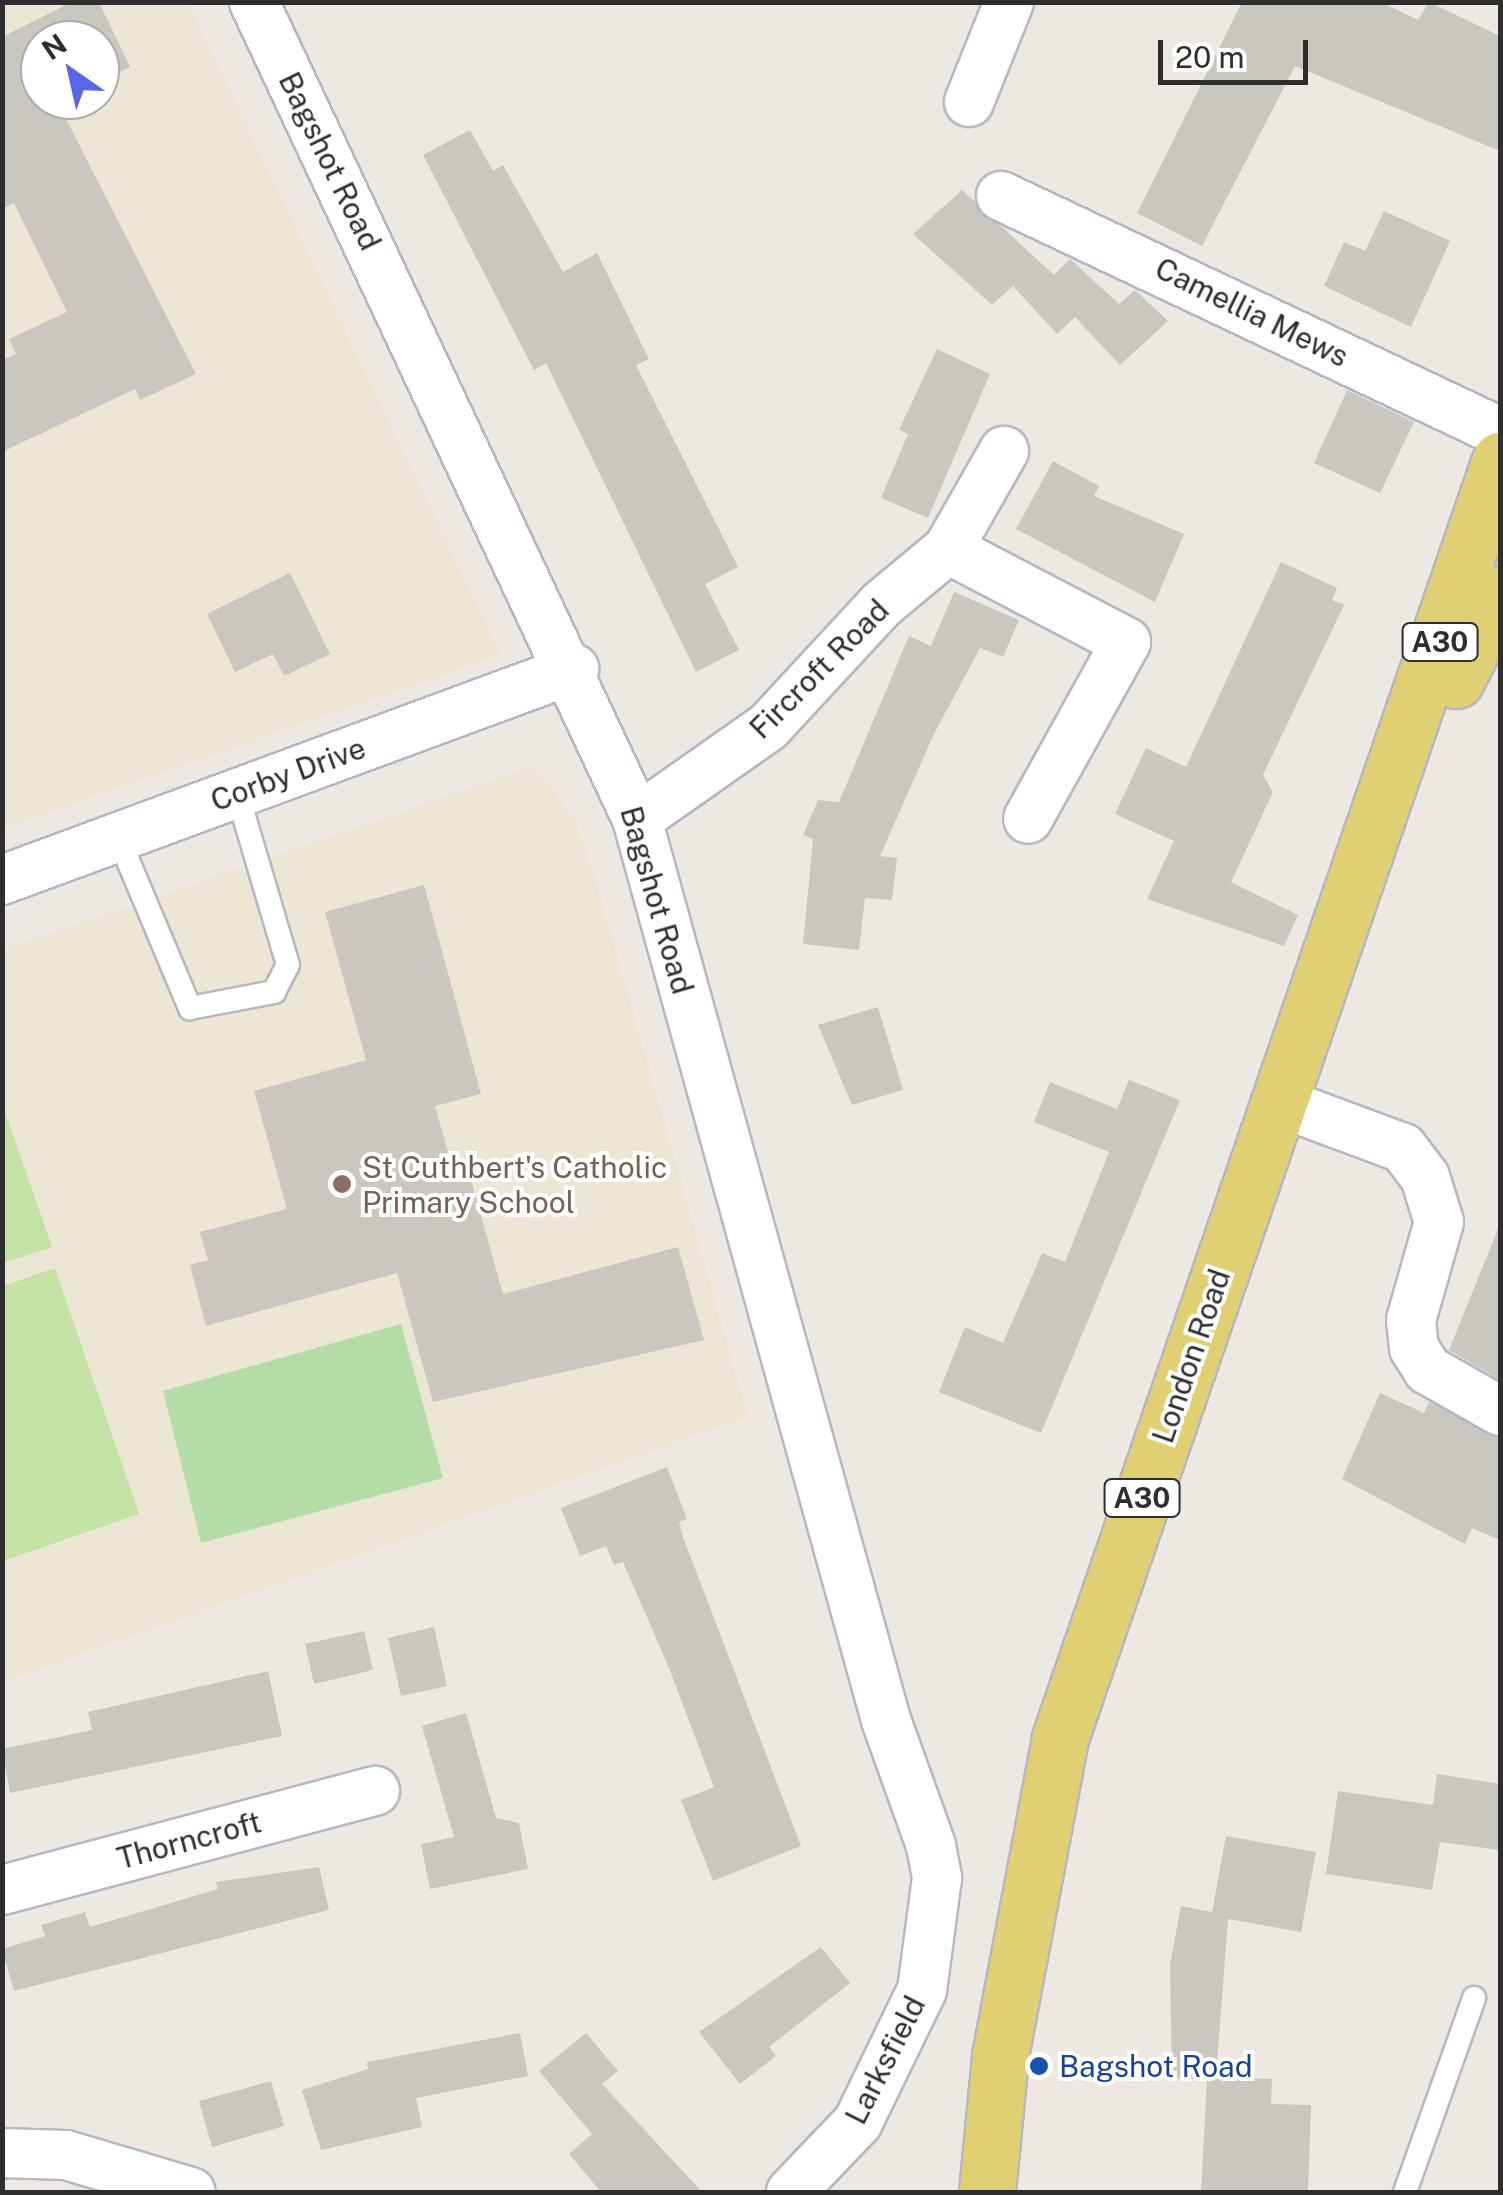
<!DOCTYPE html>
<style>
body{margin:0}
#map{position:relative;width:1503px;height:2195px;overflow:hidden;background:#ede9e2;font-family:"Public Sans",sans-serif}
div>[style]{position:absolute}
.education>*{inset:0;background:#ece6d4}
.green>*{inset:0;background:#b4dca6}
.pitch>*{inset:0;background:#c3e2a3}
.building>*{inset:0;background:#cac7c0}
.roads{filter:drop-shadow(2px 0 #b6b7c0) drop-shadow(-2px 0 #b6b7c0) drop-shadow(0 2px #b6b7c0) drop-shadow(0 -2px #b6b7c0)}
.lane>*{height:22px;margin:-11px;padding:0 11px;transform-origin:11px;border-radius:11px;background:#fff}
.street>*{height:48px;margin:-24px;padding:0 24px;transform-origin:24px;border-radius:24px;background:#fff}
.primary>*{height:55px;margin:-27.5px;padding:0 27.5px;transform-origin:27.5px;border-radius:27.5px;background:#e1d073}
.dots>*{width:28px;height:28px;translate:-50% -50%;box-sizing:border-box;border:5px solid #fff;border-radius:50%}
span{translate:-50% -50%;white-space:nowrap;text-align:center;line-height:1.15;-webkit-text-stroke:8px #fff;paint-order:stroke}
.shield-label span{padding:2px 8px;background:#fff;border:2px solid;border-radius:8px;-webkit-text-stroke-width:0}
.shield-label{font-size:28px;color:#2e2e2e;font-weight:700}
.street-label{font-size:30px;color:#2e2e2e}
.education-label{font-size:30px;color:#785e54}
.left{translate:0 -50%;text-align:left}
.transit-label{font-size:30px;color:#164399}
.frame{position:absolute;inset:0;border:5px solid #2e2e2e;pointer-events:none}
.north{position:absolute;left:20px;top:20px;width:100px;height:100px;box-sizing:border-box;background:#fff;border:2px solid #ababab;border-radius:50%;rotate:326deg;font-size:28px;font-weight:700;line-height:40px;text-align:center;color:#2e2e2e}
.north::after{content:'';display:block;margin:auto;width:35px;height:45px;background:#5767e5;clip-path:polygon(50% 0,100% 100%,50% 72%,0 100%)}
.scale{position:absolute;left:1158px;top:40px;width:150px;height:45px;box-sizing:border-box;border:5px solid #2e2e2e;border-top:0;padding-left:12px;font-size:30px;line-height:35px;white-space:nowrap;color:#2e2e2e;-webkit-text-stroke:8px #fff;paint-order:stroke}
</style>
<div id="map">
<div class="education">
<i style="clip-path:polygon(evenodd,2px 3px,188px 3px,501px 655px,3px 828px,2px 3px,40px 40px,100px 40px,100px 100px,40px 100px,40px 40px)"></i>
<i style="clip-path:polygon(533px 766px,574px 818px,588px 854px,748px 1417px,3px 1682px,2px 950px)"></i>
</div>
<div class="green">
<i style="clip-path:polygon(401px 1324px,443px 1478px,201px 1543px,163px 1391px)"></i>
</div>
<div class="pitch">
<i style="clip-path:polygon(2px 1103px,52px 1247px,3px 1263px,2px 1263px)"></i>
<i style="clip-path:polygon(55px 1268px,139px 1514px,3px 1561px,3px 1286px)"></i>
</div>
<div class="building">
<i style="clip-path:polygon(72px 2px,99px 2px,130px 67px,100px 82px,100px 40px,40px 40px,40px 100px,64px 100px,58px 103px,196px 374px,140px 400px,135px 389px,2px 452px,2px 360px,16px 354px,9px 339px,67px 312px,14px 203px,2px 209px,2px 37px)"></i>
<i style="clip-path:polygon(1242px 2px,1381px 2px,1418px 20px,1429px 2px,1500px 36px,1500px 151px,1295px 66px,1202px 246px,1137px 213px)"></i>
<i style="clip-path:polygon(470px 130px,493px 171px,503px 165px,563px 272px,597px 253px,649px 359px,636px 365px,738px 567px,705px 584px,739px 650px,696px 672px,546px 363px,534px 370px,423px 155px)"></i>
<i style="clip-path:polygon(962px 190px,1054px 275px,1070px 259px,1119px 304px,1135px 290px,1168px 321px,1120px 365px,1075px 317px,1057px 334px,1013px 286px,992px 305px,913px 234px)"></i>
<i style="clip-path:polygon(1384px 211px,1450px 241px,1411px 327px,1324px 286px,1344px 242px,1365px 251px)"></i>
<i style="clip-path:polygon(937px 349px,990px 374px,928px 518px,881px 498px,908px 434px,899px 430px)"></i>
<i style="clip-path:polygon(1347px 390px,1414px 422px,1380px 493px,1314px 463px)"></i>
<i style="clip-path:polygon(1053px 461px,1099px 486px,1094px 496px,1184px 534px,1155px 602px,1016px 529px)"></i>
<i style="clip-path:polygon(1281px 562px,1337px 588px,1332px 600px,1344px 605px,1263px 775px,1273px 792px,1231px 882px,1298px 915px,1284px 946px,1147px 899px,1174px 841px,1115px 814px,1146px 748px,1186px 767px)"></i>
<i style="clip-path:polygon(290px 573px,330px 654px,284px 676px,273px 654px,235px 672px,207px 614px)"></i>
<i style="clip-path:polygon(954px 592px,1019px 620px,1003px 657px,980px 648px,934px 734px,880px 856px,897px 858px,892px 900px,865px 898px,859px 950px,803px 944px,813px 839px,803px 835px,818px 800px,839px 802px,909px 636px,931px 646px)"></i>
<i style="clip-path:polygon(424px 885px,481px 1094px,435px 1106px,456px 1181px,470px 1177px,503px 1294px,678px 1247px,704px 1340px,433px 1402px,397px 1273px,206px 1326px,190px 1265px,208px 1260px,200px 1232px,287px 1209px,254px 1091px,366px 1060px,325px 912px)"></i>
<i style="clip-path:polygon(878px 1007px,903px 1090px,852px 1105px,818px 1025px)"></i>
<i style="clip-path:polygon(1129px 1080px,1180px 1100px,1041px 1433px,939px 1392px,965px 1327px,1003px 1343px,1042px 1253px,1065px 1262px,1109px 1152px,1034px 1122px,1050px 1082px,1117px 1109px)"></i>
<i style="clip-path:polygon(1500px 1224px,1500px 1380px,1449px 1350px)"></i>
<i style="clip-path:polygon(1380px 1393px,1424px 1413px,1429px 1402px,1500px 1438px,1500px 1540px,1472px 1528px,1465px 1544px,1342px 1479px)"></i>
<i style="clip-path:polygon(667px 1467px,687px 1519px,679px 1522px,683px 1537px,801px 1846px,713px 1881px,681px 1800px,714px 1787px,669px 1668px,623px 1562px,614px 1565px,606px 1546px,580px 1556px,561px 1508px)"></i>
<i style="clip-path:polygon(434px 1627px,447px 1686px,401px 1696px,388px 1638px)"></i>
<i style="clip-path:polygon(364px 1631px,373px 1670px,314px 1684px,305px 1644px)"></i>
<i style="clip-path:polygon(268px 1671px,282px 1736px,10px 1793px,2px 1749px,92px 1730px,88px 1712px)"></i>
<i style="clip-path:polygon(466px 1713px,496px 1818px,519px 1823px,528px 1869px,430px 1889px,421px 1844px,454px 1837px,422px 1726px)"></i>
<i style="clip-path:polygon(1437px 1774px,1500px 1784px,1500px 1850px,1440px 1842px,1432px 1890px,1326px 1874px,1338px 1791px,1433px 1805px)"></i>
<i style="clip-path:polygon(1226px 1836px,1316px 1852px,1301px 1932px,1228px 1919px,1216px 2077px,1272px 2079px,1271px 2104px,1311px 2105px,1308px 2192px,1201px 2192px,1207px 2080px,1172px 2078px,1170px 1964px,1181px 1906px,1212px 1912px)"></i>
<i style="clip-path:polygon(319px 1867px,329px 1910px,14px 1991px,2px 1949px,45px 1936px,41px 1925px,85px 1912px,90px 1927px,218px 1889px,216px 1882px)"></i>
<i style="clip-path:polygon(821px 1947px,850px 1983px,769px 2047px,776px 2056px,740px 2084px,699px 2032px)"></i>
<i style="clip-path:polygon(520px 2033px,528px 2076px,416px 2098px,422px 2127px,321px 2150px,302px 2090px,368px 2069px,367px 2062px)"></i>
<i style="clip-path:polygon(586px 2033px,618px 2071px,602px 2084px,702px 2192px,601px 2192px,569px 2154px,592px 2134px,539px 2071px)"></i>
<i style="clip-path:polygon(271px 2081px,284px 2126px,212px 2147px,199px 2101px)"></i>
</div>
<div class="roads">
<div class="lane">
<i style="left:118px;top:837px;width:186px;rotate:67.2deg"></i>
<i style="left:190px;top:1008px;width:86px;rotate:-10.8deg"></i>
<i style="left:274px;top:992px;width:30px;rotate:-63deg"></i>
<i style="left:288px;top:965px;width:179px;rotate:-106.5deg"></i>
<i style="left:1405px;top:2192px;width:206px;rotate:-70.4deg"></i>
</div>
<div class="street">
<i style="left:254px;top:2px;width:902px;rotate:64.88deg"></i>
<i style="left:637px;top:819px;width:935px;rotate:74.55deg"></i>
<i style="left:886px;top:1720px;width:134px;rotate:70.3deg"></i>
<i style="left:931px;top:1846px;width:33px;rotate:79deg"></i>
<i style="left:937px;top:1878px;width:113px;rotate:97.6deg"></i>
<i style="left:922px;top:1990px;width:147px;rotate:115.9deg"></i>
<i style="left:858px;top:2122px;width:97px;rotate:133.7deg"></i>
<i style="left:969px;top:102px;width:108px;rotate:-68.2deg"></i>
<i style="left:1001px;top:196px;width:552px;rotate:25.31deg"></i>
<i style="left:948px;top:549px;width:201px;rotate:27.6deg"></i>
<i style="left:1126px;top:642px;width:202px;rotate:119deg"></i>
<i style="left:637px;top:819px;width:160px;rotate:-35.1deg"></i>
<i style="left:768px;top:727px;width:168px;rotate:-47.2deg"></i>
<i style="left:882px;top:604px;width:86px;rotate:-39.8deg"></i>
<i style="left:948px;top:549px;width:113px;rotate:-60.3deg"></i>
<i style="left:2px;top:880px;width:610px;rotate:-20.25deg"></i>
<i style="left:1279px;top:1102px;width:132px;rotate:20.4deg"></i>
<i style="left:1403px;top:1148px;width:36px;rotate:53deg"></i>
<i style="left:1425px;top:1177px;width:47px;rotate:72.7deg"></i>
<i style="left:1439px;top:1222px;width:102px;rotate:105.9deg"></i>
<i style="left:1411px;top:1320px;width:28px;rotate:84deg"></i>
<i style="left:1414px;top:1348px;width:26px;rotate:58deg"></i>
<i style="left:1428px;top:1370px;width:83px;rotate:29.7deg"></i>
<i style="left:2px;top:1890px;width:386px;rotate:-14.9deg"></i>
<i style="left:2px;top:2153px;width:64px;rotate:1.8deg"></i>
<i style="left:66px;top:2155px;width:130px;rotate:16.5deg"></i>
</div>
<div class="primary">
<i style="left:1456px;top:680px;width:97px;rotate:-62.9deg"></i>
<i style="left:987px;top:2192px;width:137px;rotate:-84.5deg"></i>
<i style="left:1000px;top:2056px;width:324px;rotate:-79.3deg"></i>
<i style="left:1060px;top:1738px;width:1352px;rotate:-71deg"></i>
</div>
</div>
<div class="dots">
<i style="left:342px;top:1184px;background:#8d6e63"></i>
<i style="left:1039px;top:2066px;background:#1a4fb4"></i>
</div>
<div class="shield-label">
<span style="left:1440px;top:642px">A30</span>
<span style="left:1142px;top:1498px">A30</span>
</div>
<div class="street-label">
<span style="left:330px;top:161px;rotate:64deg">Bagshot Road</span>
<span style="left:1252px;top:312px;rotate:26deg">Camellia Mews</span>
<span style="left:819px;top:669px;rotate:-45deg">Fircroft Road</span>
<span style="left:288px;top:774px;rotate:-20deg">Corby Drive</span>
<span style="left:657px;top:900px;rotate:74deg">Bagshot Road</span>
<span style="left:1191px;top:1356px;rotate:-71deg">London Road</span>
<span style="left:189px;top:1840px;rotate:-15deg">Thorncroft</span>
<span style="left:885px;top:2060px;rotate:-63deg">Larksfield</span>
</div>
<div class="education-label">
<span class="left" style="left:362px;top:1184px">St Cuthbert's Catholic<br>Primary School</span>
</div>
<div class="transit-label">
<span class="left" style="left:1059px;top:2066px">Bagshot Road</span>
</div>
<div class="frame"></div>
<div class="north">N</div>
<div class="scale">20 m</div>
</div>
